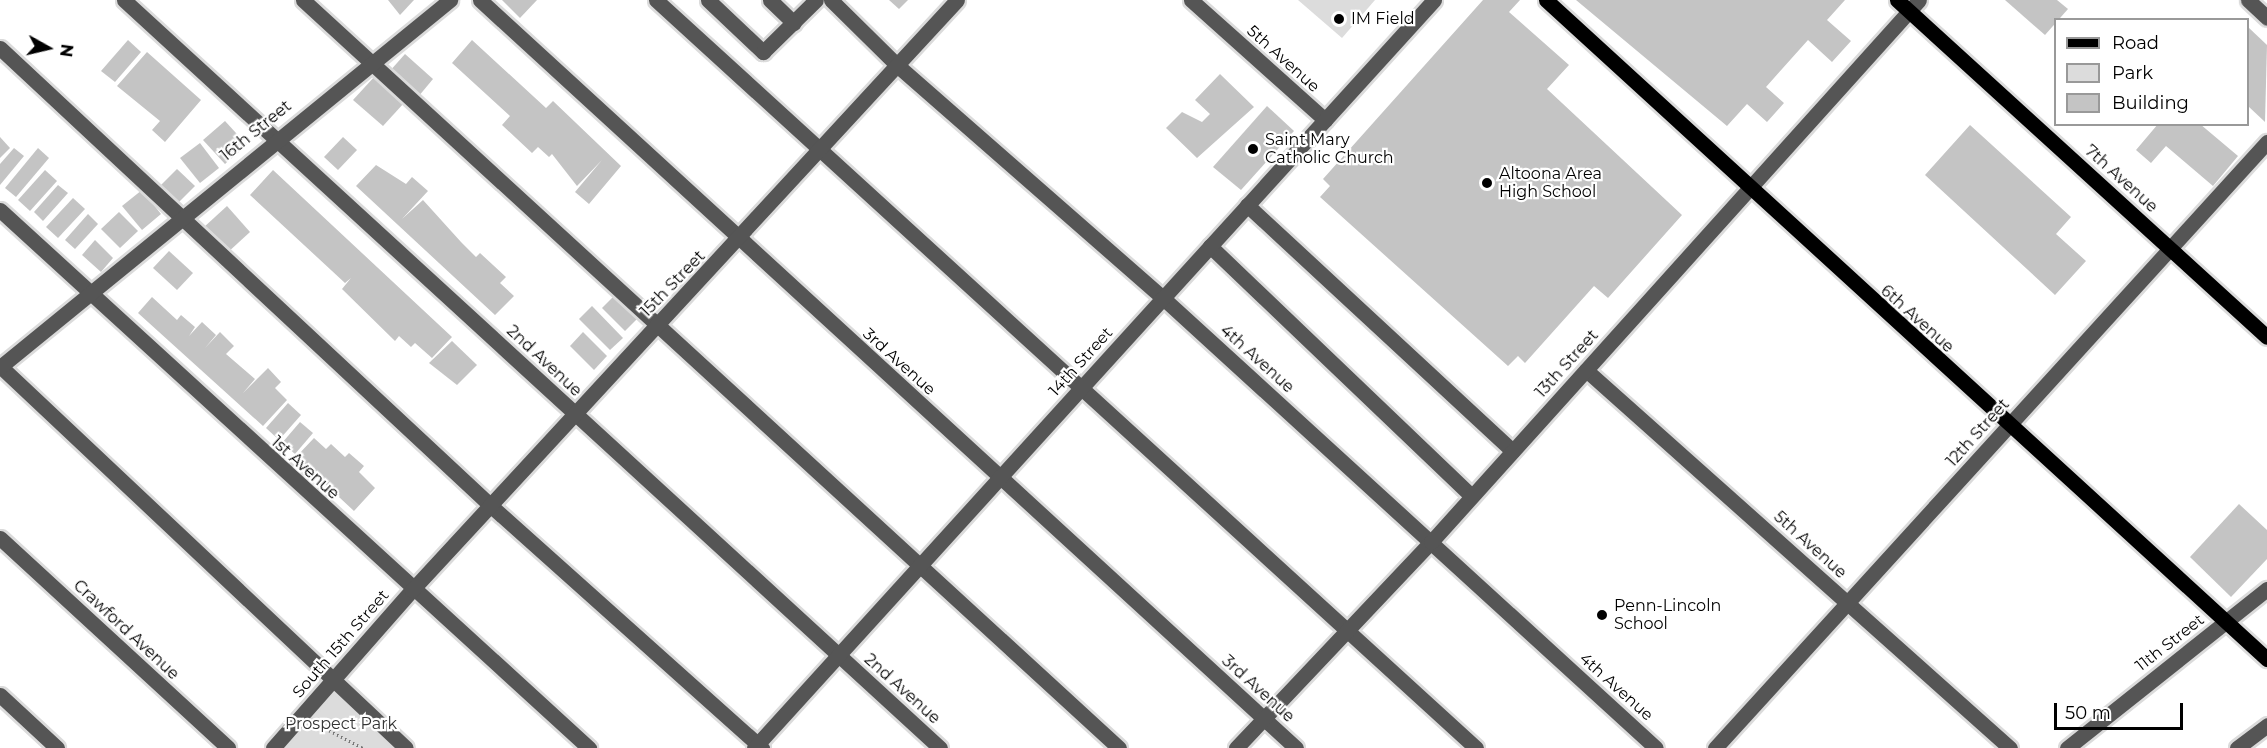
<!DOCTYPE html>
<style>
body{margin:0}
#map{position:relative;width:2267px;height:748px;overflow:hidden;background:#fff;font-family:Montserrat,sans-serif}
div>[style]{position:absolute}
.green>*{inset:0;background:#dcdcdc}
.building>*{inset:0;background:#c4c4c4}
.path>*{height:3px;margin-top:-1.5px;transform-origin:0;background:repeating-linear-gradient(90deg,#777 0 1.5px,transparent 0 4.5px)}
.roads{filter:drop-shadow(2px 0 #dbdbdb) drop-shadow(-2px 0 #dbdbdb) drop-shadow(0 2px #dbdbdb) drop-shadow(0 -2px #dbdbdb)}
.minor>*{height:15px;margin:-7.5px;padding:0 7.5px;transform-origin:7.5px;border-radius:7.5px;background:#555}
.major>*{height:15px;margin:-7.5px;padding:0 7.5px;transform-origin:7.5px;border-radius:7.5px;background:#000}
.dots>*{width:16px;height:16px;translate:-50% -50%;box-sizing:border-box;border:3px solid #fff;border-radius:50%}
span{translate:-50% -50%;white-space:nowrap;text-align:center;line-height:1.15;-webkit-text-stroke:4.5px #fff;paint-order:stroke}
.poi-label{font-size:16px;color:#000}
.left{translate:0 -50%;text-align:left}
.street-label{font-size:16px;color:#000}
.park-label{font-size:16px;color:#333}
.legend{position:absolute;left:2054px;top:18px;width:195px;height:108px;box-sizing:border-box;background:#fff;border:2px solid #999;margin:0;padding:8px 10px;list-style:none;font-size:18px;color:#000}
.legend li{display:flex;align-items:center;gap:12px;height:30px}
.legend b{width:30px;border:2px solid #999}
.north{position:absolute;left:18px;top:18px;width:60px;height:60px;-webkit-text-stroke:4px #fff;paint-order:stroke;rotate:98deg;font-size:16px;font-weight:700;line-height:24px;text-align:center;color:#000}
.north::after{content:'';display:block;margin:auto;width:21px;height:27px;background:#000;clip-path:polygon(50% 0,100% 100%,50% 72%,0 100%)}
.scale{position:absolute;left:2054px;top:703px;width:129px;height:27px;box-sizing:border-box;border:3px solid #000;border-top:0;padding-left:8px;font-size:18px;line-height:21px;white-space:nowrap;color:#000;-webkit-text-stroke:4px #fff;paint-order:stroke}
</style>
<div id="map">
<div class="green">
<i style="clip-path:polygon(1298px 0,1375px 0,1342px 38px)"></i>
<i style="clip-path:polygon(338px 688px,403px 748px,283px 748px)"></i>
</div>
<div class="building">
<i style="clip-path:polygon(388px 0,414px 0,400px 15px)"></i>
<i style="clip-path:polygon(502px 0,537px 0,520px 18px)"></i>
<i style="clip-path:polygon(889px 0,908px 0,899px 9px)"></i>
<i style="clip-path:polygon(1483px 0,1520px 0,1509px 12px,1569px 65px,1547px 89px,1682px 215px,1608px 298px,1594px 286px,1525px 363px,1518px 356px,1508px 366px,1320px 197px,1330px 186px,1323px 179px)"></i>
<i style="clip-path:polygon(1576px 0,1845px 0,1827px 20px,1851px 41px,1832px 62px,1808px 40px,1766px 87px,1784px 103px,1767px 122px,1747px 104px,1727px 126px)"></i>
<i style="clip-path:polygon(2005px 0,2057px 0,2068px 9px,2045px 35px)"></i>
<i style="clip-path:polygon(2248px 27px,2267px 45px,2265px 122px,2248px 106px)"></i>
<i style="clip-path:polygon(128px 40px,141px 52px,115px 82px,101px 71px)"></i>
<i style="clip-path:polygon(472px 40px,546px 108px,553px 101px,621px 166px,589px 204px,575px 192px,602px 160px,577px 186px,552px 154px,549px 157px,538px 147px,532px 153px,502px 125px,510px 116px,452px 63px)"></i>
<i style="clip-path:polygon(147px 52px,201px 100px,165px 142px,152px 130px,160px 121px,117px 86px)"></i>
<i style="clip-path:polygon(405px 54px,433px 79px,418px 97px,389px 72px)"></i>
<i style="clip-path:polygon(1220px 74px,1254px 107px,1197px 158px,1166px 128px,1182px 112px,1202px 122px,1210px 114px,1195px 100px)"></i>
<i style="clip-path:polygon(375px 76px,404px 103px,383px 126px,353px 100px)"></i>
<i style="clip-path:polygon(1267px 106px,1294px 131px,1241px 190px,1213px 167px)"></i>
<i style="clip-path:polygon(225px 121px,247px 145px,225px 164px,203px 140px)"></i>
<i style="clip-path:polygon(2158px 124px,2200px 124px,2238px 156px,2213px 186px,2166px 146px,2151px 163px,2136px 150px)"></i>
<i style="clip-path:polygon(1970px 125px,2071px 217px,2056px 234px,2086px 261px,2055px 295px,1925px 175px)"></i>
<i style="clip-path:polygon(0 137px,10px 148px,0 158px)"></i>
<i style="clip-path:polygon(343px 137px,357px 150px,338px 170px,324px 157px)"></i>
<i style="clip-path:polygon(200px 143px,219px 168px,200px 183px,180px 158px)"></i>
<i style="clip-path:polygon(14px 148px,24px 156px,0 185px,0 164px)"></i>
<i style="clip-path:polygon(38px 148px,49px 158px,16px 197px,5px 188px)"></i>
<i style="clip-path:polygon(376px 165px,406px 184px,412px 177px,428px 191px,402px 219px,423px 200px,461px 242px,476px 257px,480px 253px,506px 277px,500px 283px,514px 296px,495px 315px,356px 186px)"></i>
<i style="clip-path:polygon(177px 169px,195px 186px,176px 205px,158px 188px)"></i>
<i style="clip-path:polygon(45px 170px,57px 181px,30px 211px,18px 200px)"></i>
<i style="clip-path:polygon(273px 170px,452px 337px,432px 358px,415px 343px,411px 347px,399px 336px,395px 341px,342px 289px,351px 278px,345px 283px,250px 195px)"></i>
<i style="clip-path:polygon(58px 185px,68px 193px,43px 221px,34px 212px)"></i>
<i style="clip-path:polygon(142px 190px,161px 214px,142px 230px,122px 206px)"></i>
<i style="clip-path:polygon(73px 198px,85px 209px,58px 238px,46px 227px)"></i>
<i style="clip-path:polygon(227px 206px,250px 232px,226px 254px,203px 228px)"></i>
<i style="clip-path:polygon(119px 212px,138px 231px,120px 248px,101px 229px)"></i>
<i style="clip-path:polygon(88px 214px,98px 224px,75px 249px,65px 240px)"></i>
<i style="clip-path:polygon(95px 240px,113px 258px,101px 272px,82px 255px)"></i>
<i style="clip-path:polygon(169px 251px,193px 273px,177px 290px,153px 268px)"></i>
<i style="clip-path:polygon(614px 296px,637px 319px,625px 331px,602px 308px)"></i>
<i style="clip-path:polygon(152px 297px,177px 320px,181px 315px,195px 327px,189px 336px,202px 322px,216px 335px,205px 348px,220px 332px,234px 346px,226px 354px,255px 379px,243px 393px,268px 368px,281px 382px,275px 388px,287px 400px,263px 426px,138px 313px)"></i>
<i style="clip-path:polygon(592px 306px,623px 338px,610px 350px,579px 319px)"></i>
<i style="clip-path:polygon(583px 332px,607px 356px,594px 370px,570px 346px)"></i>
<i style="clip-path:polygon(452px 341px,477px 365px,457px 385px,429px 363px)"></i>
<i style="clip-path:polygon(288px 403px,301px 415px,279px 440px,266px 428px)"></i>
<i style="clip-path:polygon(300px 422px,313px 433px,295px 454px,282px 443px)"></i>
<i style="clip-path:polygon(314px 438px,326px 449px,331px 444px,345px 457px,349px 453px,364px 466px,359px 472px,375px 488px,354px 511px,296px 457px)"></i>
<i style="clip-path:polygon(2239px 504px,2267px 530px,2267px 559px,2231px 597px,2190px 557px)"></i>
</div>
<div class="path">
<i style="left:317px;top:724px;width:52px;rotate:27.6deg"></i>
</div>
<div class="roads">
<div class="minor">
<i style="left:124px;top:0;width:1107px;rotate:42.51deg"></i>
<i style="left:303px;top:0;width:1107px;rotate:42.51deg"></i>
<i style="left:480px;top:0;width:1107px;rotate:42.51deg"></i>
<i style="left:656px;top:0;width:1110px;rotate:42.37deg"></i>
<i style="left:708px;top:0;width:76px;rotate:43.4deg"></i>
<i style="left:763px;top:52px;width:74px;rotate:-44.5deg"></i>
<i style="left:770px;top:0;width:33px;rotate:44deg"></i>
<i style="left:831px;top:0;width:94px;rotate:44.6deg"></i>
<i style="left:898px;top:66px;width:352px;rotate:41.2deg"></i>
<i style="left:1163px;top:298px;width:667px;rotate:42.39deg"></i>
<i style="left:1191px;top:0;width:180px;rotate:41.8deg"></i>
<i style="left:2248px;top:0;width:26px;rotate:43deg"></i>
<i style="left:0;top:48px;width:670px;rotate:43deg"></i>
<i style="left:490px;top:505px;width:365px;rotate:41.8deg"></i>
<i style="left:1247px;top:205px;width:362px;rotate:42.8deg"></i>
<i style="left:0;top:210px;width:798px;rotate:42.41deg"></i>
<i style="left:1210px;top:246px;width:362px;rotate:43.7deg"></i>
<i style="left:0;top:366px;width:557px;rotate:43.26deg"></i>
<i style="left:0;top:367px;width:581px;rotate:-39.2deg"></i>
<i style="left:1586px;top:370px;width:568px;rotate:41.72deg"></i>
<i style="left:0;top:538px;width:310px;rotate:42.6deg"></i>
<i style="left:0;top:695px;width:78px;rotate:42.9deg"></i>
<i style="left:273px;top:748px;width:210px;rotate:-48.7deg"></i>
<i style="left:412px;top:590px;width:803px;rotate:-47.27deg"></i>
<i style="left:754px;top:748px;width:1011px;rotate:-47.73deg"></i>
<i style="left:1236px;top:748px;width:284px;rotate:-46.6deg"></i>
<i style="left:1431px;top:542px;width:729px;rotate:-48deg"></i>
<i style="left:1715px;top:748px;width:820px;rotate:-47.67deg"></i>
<i style="left:2067px;top:748px;width:256px;rotate:-38.5deg"></i>
<i style="left:2237px;top:748px;width:38px;rotate:-37deg"></i>
</div>
<div class="major">
<i style="left:1546px;top:0;width:977px;rotate:42.43deg"></i>
<i style="left:1897px;top:0;width:500px;rotate:42.33deg"></i>
</div>
</div>
<div class="dots">
<i style="left:1339px;top:19px;background:#000"></i>
<i style="left:1253px;top:149px;background:#000"></i>
<i style="left:1487px;top:183px;background:#000"></i>
<i style="left:1602px;top:615px;background:#000"></i>
</div>
<div class="poi-label">
<span class="left" style="left:1351px;top:19px">IM Field</span>
<span class="left" style="left:1265px;top:149px">Saint Mary<br>Catholic Church</span>
<span class="left" style="left:1499px;top:183px">Altoona Area<br>High School</span>
<span class="left" style="left:1614px;top:615px">Penn-Lincoln<br>School</span>
</div>
<div class="street-label">
<span style="left:1283px;top:59px;rotate:42deg">5th Avenue</span>
<span style="left:256px;top:131px;rotate:-39deg">16th Street</span>
<span style="left:2121px;top:179px;rotate:42deg">7th Avenue</span>
<span style="left:673px;top:284px;rotate:-46deg">15th Street</span>
<span style="left:1917px;top:319px;rotate:42deg">6th Avenue</span>
<span style="left:1257px;top:359px;rotate:42deg">4th Avenue</span>
<span style="left:544px;top:361px;rotate:43deg">2nd Avenue</span>
<span style="left:899px;top:362px;rotate:42deg">3rd Avenue</span>
<span style="left:1081px;top:362px;rotate:-48deg">14th Street</span>
<span style="left:1567px;top:364px;rotate:-48deg">13th Street</span>
<span style="left:1978px;top:433px;rotate:-48deg">12th Street</span>
<span style="left:305px;top:468px;rotate:42deg">1st Avenue</span>
<span style="left:1810px;top:545px;rotate:42deg">5th Avenue</span>
<span style="left:126px;top:630px;rotate:43deg">Crawford Avenue</span>
<span style="left:2170px;top:643px;rotate:-38deg">11th Street</span>
<span style="left:341px;top:644px;rotate:-49deg">South 15th Street</span>
<span style="left:1616px;top:687px;rotate:42deg">4th Avenue</span>
<span style="left:902px;top:689px;rotate:42deg">2nd Avenue</span>
<span style="left:1258px;top:689px;rotate:42deg">3rd Avenue</span>
</div>
<div class="park-label">
<span style="left:341px;top:724px">Prospect Park</span>
</div>
<ul class="legend">
<li><b style="height:8px;background:#000"></b>Road</li>
<li><b style="height:16px;background:#dcdcdc"></b>Park</li>
<li><b style="height:16px;background:#c4c4c4"></b>Building</li>
</ul>
<div class="north">N</div>
<div class="scale">50 m</div>
</div>
